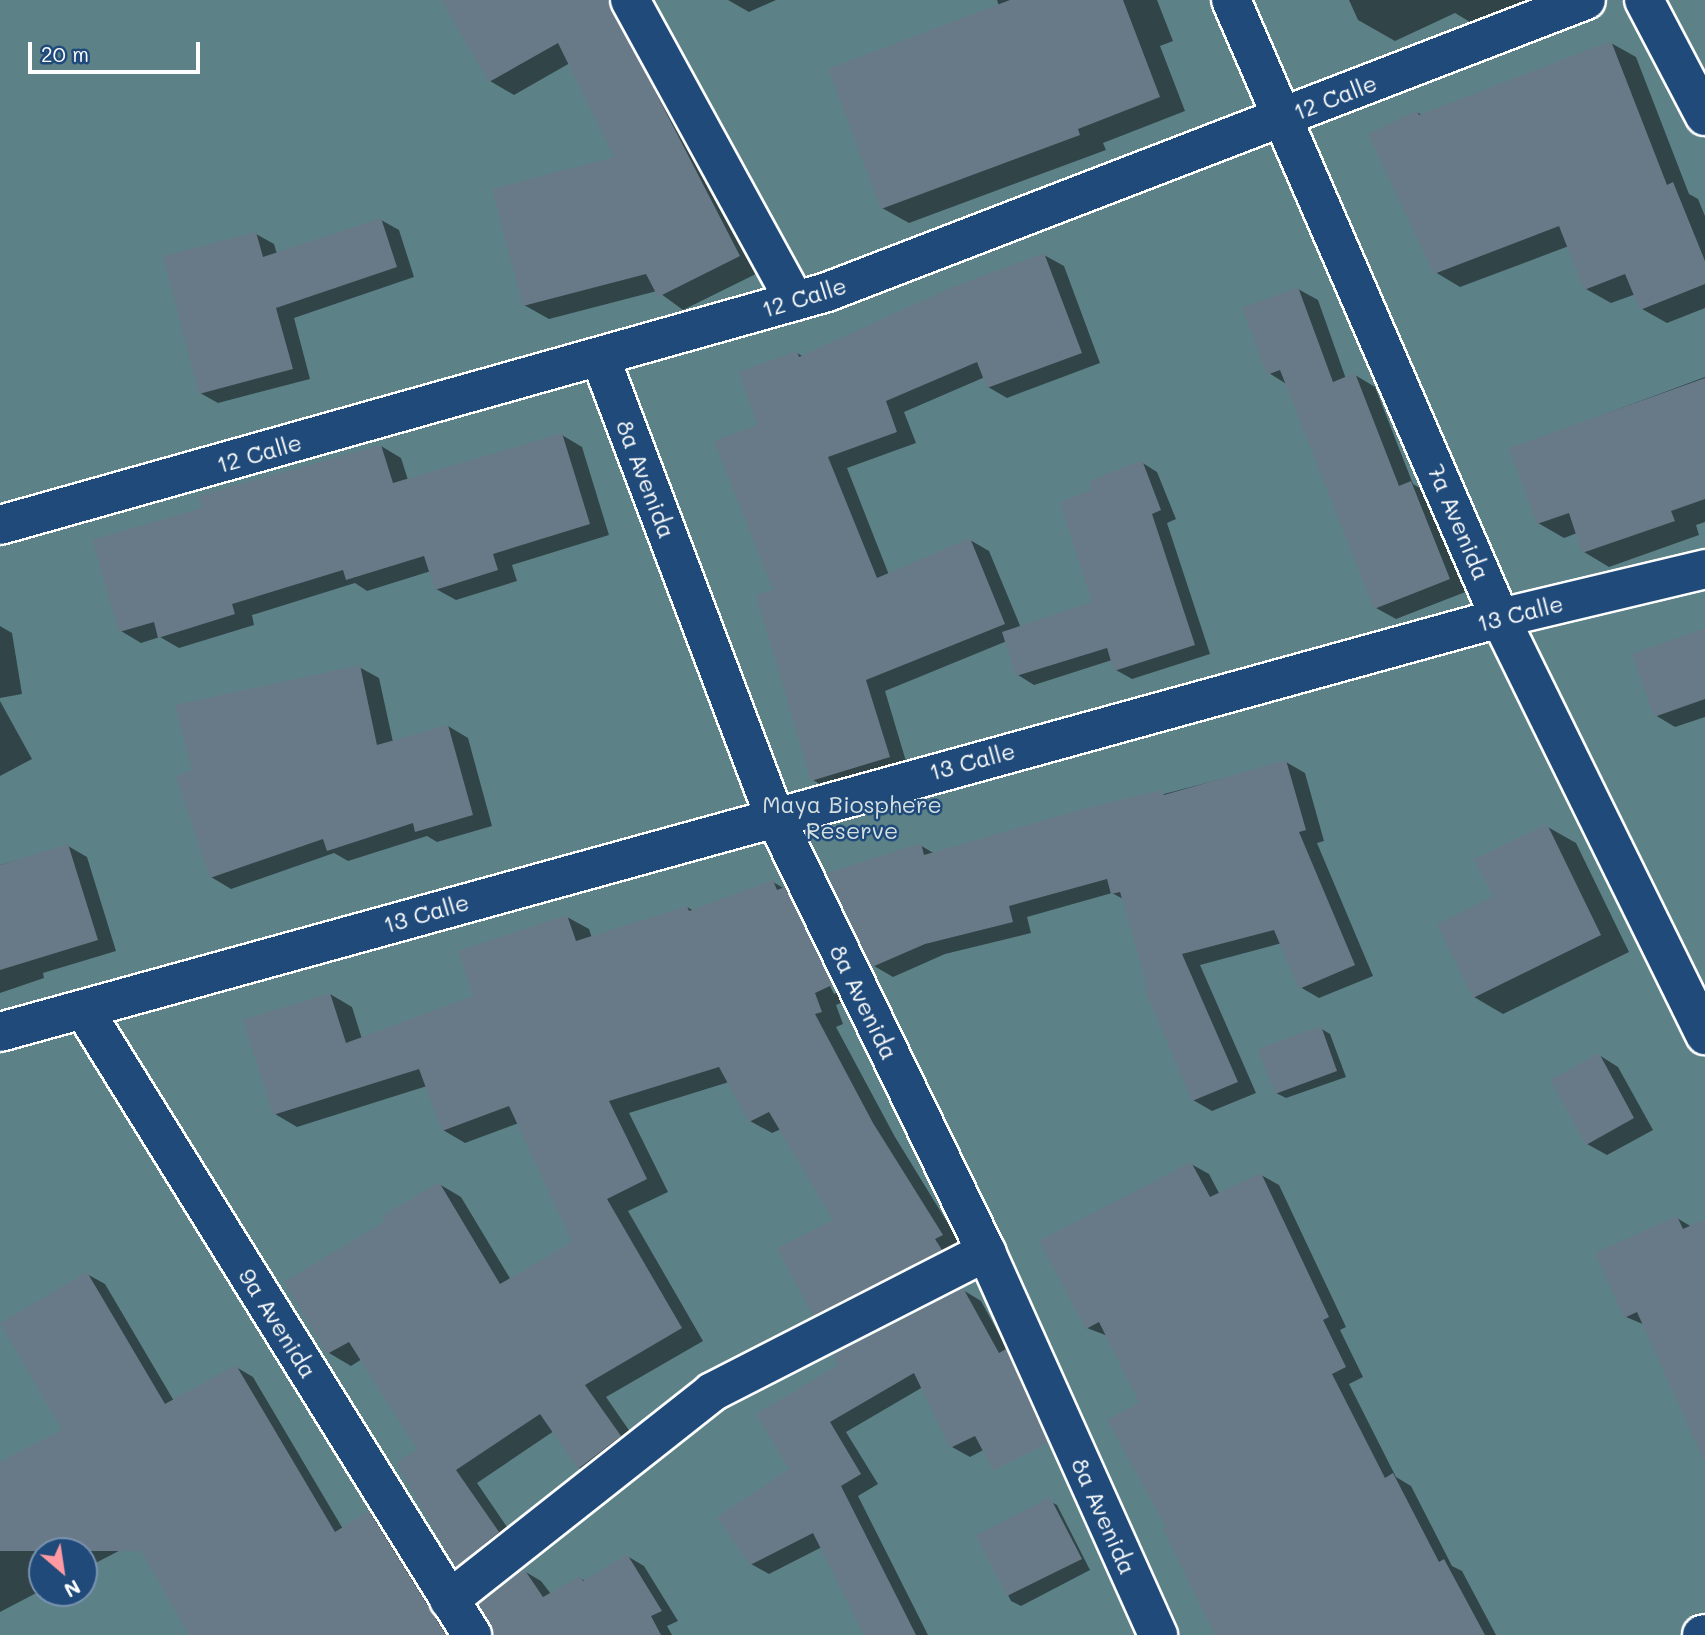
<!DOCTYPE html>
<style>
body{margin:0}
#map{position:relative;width:1705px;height:1635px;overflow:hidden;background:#35587e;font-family:Mali,sans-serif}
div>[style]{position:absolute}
.green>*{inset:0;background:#5c8288}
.shadow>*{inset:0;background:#0007}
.building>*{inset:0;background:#687a88}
.roads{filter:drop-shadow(2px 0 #fff) drop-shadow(-2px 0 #fff) drop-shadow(0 2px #fff) drop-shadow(0 -2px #fff)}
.street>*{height:38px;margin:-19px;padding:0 19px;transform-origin:19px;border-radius:19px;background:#1f4a7a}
span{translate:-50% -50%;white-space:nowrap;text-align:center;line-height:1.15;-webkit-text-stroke:5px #1f4a7a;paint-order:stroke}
.street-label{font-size:23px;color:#fff}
.park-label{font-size:23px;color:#d6e0e1}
.north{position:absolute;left:28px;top:1537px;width:70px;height:70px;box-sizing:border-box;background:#1f4a7a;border:2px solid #7992af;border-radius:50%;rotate:151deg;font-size:19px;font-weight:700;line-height:28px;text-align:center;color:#fff}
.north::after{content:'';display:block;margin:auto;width:24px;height:32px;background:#ff9aa2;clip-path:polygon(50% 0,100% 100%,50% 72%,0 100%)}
.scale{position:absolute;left:28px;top:42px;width:172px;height:32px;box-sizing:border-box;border:4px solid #fff;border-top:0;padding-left:9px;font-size:21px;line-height:24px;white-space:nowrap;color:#fff;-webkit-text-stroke:5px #1f4a7a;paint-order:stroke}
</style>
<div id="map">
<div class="green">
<i style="clip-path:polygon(evenodd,0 0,1705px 0,1705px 1635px,0 1635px,0 0,42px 1551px,84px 1551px,84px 1593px,42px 1593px,42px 1551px)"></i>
</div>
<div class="shadow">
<i style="clip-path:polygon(443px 0,623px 0,764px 270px,683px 310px,657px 291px,549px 319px,524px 305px,617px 158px,570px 63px,514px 95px,490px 81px)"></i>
<i style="clip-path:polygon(728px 0,776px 0,749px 12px)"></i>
<i style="clip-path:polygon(997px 0,1157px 0,1173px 41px,1160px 46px,1185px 111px,1103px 143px,1106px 150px,909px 223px,882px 208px,999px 6px)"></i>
<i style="clip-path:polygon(1349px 0,1529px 0,1475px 25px,1455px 13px,1395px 41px,1358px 20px)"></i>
<i style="clip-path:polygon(1611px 43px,1636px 57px,1689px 194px,1698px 199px,1705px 216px,1705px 308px,1667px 323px,1642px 309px,1636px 294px,1611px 303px,1586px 289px,1569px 246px,1460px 287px,1435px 272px,1417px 112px,1423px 116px)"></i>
<i style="clip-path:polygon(381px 220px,399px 230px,414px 277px,294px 318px,310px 379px,218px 403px,200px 393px,256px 234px,274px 244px,277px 254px)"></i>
<i style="clip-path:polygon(1044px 255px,1064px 266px,1100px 363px,1007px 398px,988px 387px,985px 377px,904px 412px,916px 443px,847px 468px,889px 575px,970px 540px,989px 551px,1021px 628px,1094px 603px,1095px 490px,1141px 462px,1157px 472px,1176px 519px,1167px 523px,1210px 654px,1132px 679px,1116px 670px,1112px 660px,1034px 685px,1018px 675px,1007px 641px,885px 691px,908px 768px,832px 791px,813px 780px,776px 591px,760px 426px,797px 353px,804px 357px)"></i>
<i style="clip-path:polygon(1298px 289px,1318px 300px,1346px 379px,1355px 375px,1375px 387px,1413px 484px,1431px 495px,1468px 591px,1396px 619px,1376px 608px,1288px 385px,1269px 373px)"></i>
<i style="clip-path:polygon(1705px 377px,1705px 522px,1696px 525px,1699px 535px,1609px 567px,1584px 552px,1577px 533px,1564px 538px,1538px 523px,1511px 449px)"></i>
<i style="clip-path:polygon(562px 435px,582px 447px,609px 535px,512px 565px,517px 581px,456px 600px,436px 589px,431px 571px,367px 591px,355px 583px,252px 615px,254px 625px,179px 648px,160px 637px,141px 643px,121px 631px,204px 509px,381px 446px,401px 458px,408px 480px)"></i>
<i style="clip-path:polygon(0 626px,12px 633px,22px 694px,0 698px)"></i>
<i style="clip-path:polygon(1705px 630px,1705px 717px,1675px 727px,1655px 715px)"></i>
<i style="clip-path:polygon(359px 667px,379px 678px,393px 742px,448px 726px,468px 738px,492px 826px,437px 842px,427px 836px,348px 861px,334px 853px,231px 889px,211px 877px,194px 771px)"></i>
<i style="clip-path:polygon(0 701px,32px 759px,0 776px)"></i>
<i style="clip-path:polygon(1286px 762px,1305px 773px,1324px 841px,1317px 843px,1373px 976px,1319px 998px,1300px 987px,1282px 943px,1200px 965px,1256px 1093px,1212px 1111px,1193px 1100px,1149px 987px,1125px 900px,1112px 893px,1027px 917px,1031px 933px,945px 954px,893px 977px,874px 966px,920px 845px,935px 854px)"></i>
<i style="clip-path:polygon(1546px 826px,1576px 843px,1629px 952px,1503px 1014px,1474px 997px,1495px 897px)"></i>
<i style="clip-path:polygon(68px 846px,87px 857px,116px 951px,43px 973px,44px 978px,0 993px,0 865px)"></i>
<i style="clip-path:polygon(evenodd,773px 882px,807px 902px,853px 998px,836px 1005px,843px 1024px,836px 1027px,895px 1137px,963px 1248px,836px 1328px,814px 1315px,835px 1220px,781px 1129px,772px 1133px,750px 1121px,729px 1082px,629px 1113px,668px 1192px,628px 1211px,703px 1341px,606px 1397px,642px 1449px,601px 1481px,579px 1468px,554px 1431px,477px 1483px,520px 1546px,479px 1578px,457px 1566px,419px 1449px,362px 1359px,351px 1366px,329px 1353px,388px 1221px,439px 1184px,461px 1197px,511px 1280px,575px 1243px,519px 1123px,465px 1143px,443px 1130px,427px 1086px,297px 1127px,275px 1114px,330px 994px,352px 1007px,362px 1039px,475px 997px,567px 917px,589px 929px,592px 938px,687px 907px,694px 911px,773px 882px,787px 895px,791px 895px,838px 992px,834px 994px,787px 895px)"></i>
<i style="clip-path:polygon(1320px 1028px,1330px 1034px,1346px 1077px,1286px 1098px,1276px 1093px)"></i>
<i style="clip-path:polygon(1599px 1055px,1618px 1067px,1653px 1130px,1607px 1155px,1587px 1144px)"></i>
<i style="clip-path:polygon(1191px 1164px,1209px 1174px,1220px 1195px,1261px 1175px,1279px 1185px,1346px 1327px,1340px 1330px,1363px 1377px,1349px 1384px,1396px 1477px,1411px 1486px,1452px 1566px,1462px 1571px,1496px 1635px,1219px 1635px,1169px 1528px,1141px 1403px,1108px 1336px,1087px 1328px)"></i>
<i style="clip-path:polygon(1677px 1218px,1692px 1227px,1705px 1221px,1705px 1412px,1645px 1325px,1626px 1317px)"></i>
<i style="clip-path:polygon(87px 1274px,105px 1284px,174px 1401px,236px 1367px,253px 1377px,343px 1529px,369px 1513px,386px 1523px,459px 1635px,246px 1635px,138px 1541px,84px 1569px,84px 1551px,42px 1551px,42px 1590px,0 1612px,0 1464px,65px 1430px)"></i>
<i style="clip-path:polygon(963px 1290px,981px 1301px,1010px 1354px,1023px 1362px,1048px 1416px,970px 1457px,952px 1447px,923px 1387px,846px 1432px,878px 1484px,858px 1496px,928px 1635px,865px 1635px,822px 1547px,769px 1574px,751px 1564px,792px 1470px,758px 1415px)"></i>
<i style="clip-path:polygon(1047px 1500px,1057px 1505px,1090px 1570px,1021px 1606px,1011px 1601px,979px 1536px)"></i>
<i style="clip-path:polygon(627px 1556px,644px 1566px,678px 1621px,667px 1626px,672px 1635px,495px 1635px,524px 1571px,541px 1581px,551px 1594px,580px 1578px,585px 1581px)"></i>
</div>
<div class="building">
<i style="clip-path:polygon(441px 0,608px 0,740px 256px,658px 297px,646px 274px,523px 306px,492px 189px,614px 157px,558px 43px,489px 82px)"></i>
<i style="clip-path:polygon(1010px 0,1123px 0,1160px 97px,1078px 129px,1080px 135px,881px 209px,828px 69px)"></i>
<i style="clip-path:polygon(1611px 41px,1667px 185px,1673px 182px,1705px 261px,1705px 284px,1640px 310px,1625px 274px,1584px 290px,1559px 226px,1434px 274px,1368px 134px,1417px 110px,1419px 115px)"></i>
<i style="clip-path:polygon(381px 218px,397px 267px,276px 308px,293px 369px,199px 394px,163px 256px,256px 232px,263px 257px)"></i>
<i style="clip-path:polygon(1044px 253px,1082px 353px,987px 388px,977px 362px,886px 401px,897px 432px,828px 457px,877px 578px,970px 538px,1005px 624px,866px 680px,890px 757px,811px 781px,756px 595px,773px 590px,714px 441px,757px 425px,739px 372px,797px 351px,799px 357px,950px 288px)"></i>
<i style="clip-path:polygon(1298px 287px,1333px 382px,1355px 373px,1399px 486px,1411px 481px,1450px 579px,1374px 609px,1280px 370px,1267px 375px,1242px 308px)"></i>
<i style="clip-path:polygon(1705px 378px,1705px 499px,1671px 511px,1675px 521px,1582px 553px,1569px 513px,1537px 524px,1509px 448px)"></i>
<i style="clip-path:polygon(562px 433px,590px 524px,493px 554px,498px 570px,435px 590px,424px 556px,346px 580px,343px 570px,232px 604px,235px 614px,158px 638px,154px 622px,119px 632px,92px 540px,202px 508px,198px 496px,381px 445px,393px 483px)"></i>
<i style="clip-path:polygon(1142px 460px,1161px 510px,1152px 514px,1195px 645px,1114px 671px,1107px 648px,1016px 676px,1002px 632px,1092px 602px,1060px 503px,1092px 489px,1089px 481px)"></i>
<i style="clip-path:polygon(1705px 628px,1705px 699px,1654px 717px,1632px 654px)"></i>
<i style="clip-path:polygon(360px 665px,377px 745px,448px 725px,473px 815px,415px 832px,413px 823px,327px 851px,323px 839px,210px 878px,176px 776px,192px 770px,175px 705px)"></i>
<i style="clip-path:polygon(1286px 760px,1306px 830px,1299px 832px,1355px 965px,1299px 989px,1274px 930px,1182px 954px,1238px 1082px,1192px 1101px,1144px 988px,1147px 986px,1120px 892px,1111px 894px,1107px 879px,1009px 906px,1013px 922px,925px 944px,872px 967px,827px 873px,921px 843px,924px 855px,1090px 807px,1162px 790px,1164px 795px)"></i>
<i style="clip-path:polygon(1547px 824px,1601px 935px,1473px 998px,1437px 924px,1493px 896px,1474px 859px)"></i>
<i style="clip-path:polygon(68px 844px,98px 940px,0 970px,0 865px)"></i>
<i style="clip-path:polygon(773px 880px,777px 890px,785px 887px,832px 985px,815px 993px,822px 1012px,815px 1014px,873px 1123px,943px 1235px,935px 1239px,942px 1250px,813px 1316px,777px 1248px,833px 1220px,769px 1112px,749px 1122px,719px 1067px,609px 1101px,647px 1179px,607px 1199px,682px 1328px,585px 1385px,621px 1436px,578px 1469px,540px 1414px,456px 1470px,499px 1532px,456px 1567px,396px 1463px,417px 1449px,349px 1342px,327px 1354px,284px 1282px,385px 1221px,382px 1216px,439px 1182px,500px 1284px,572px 1242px,509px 1106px,442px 1131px,419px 1069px,273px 1115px,243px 1020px,330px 993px,346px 1043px,473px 996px,458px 951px,567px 915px,576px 941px,687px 906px,689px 911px)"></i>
<i style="clip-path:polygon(1321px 1026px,1337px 1071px,1275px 1094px,1258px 1049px)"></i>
<i style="clip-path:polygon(1599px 1053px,1634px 1118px,1586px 1145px,1550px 1080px)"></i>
<i style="clip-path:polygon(1191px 1162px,1210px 1197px,1261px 1173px,1329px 1317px,1323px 1320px,1346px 1367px,1332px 1374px,1385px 1478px,1393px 1473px,1439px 1562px,1444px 1559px,1485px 1635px,1215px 1635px,1163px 1529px,1166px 1527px,1107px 1420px,1139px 1402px,1099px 1322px,1086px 1329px,1039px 1241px)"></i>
<i style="clip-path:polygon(1677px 1216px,1683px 1229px,1705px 1219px,1705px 1463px,1637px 1312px,1624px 1318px,1595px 1253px)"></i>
<i style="clip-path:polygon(87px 1272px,165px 1404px,236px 1365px,335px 1532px,369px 1511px,446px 1635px,189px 1635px,141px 1551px,0 1551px,0 1462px,62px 1430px,0 1323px)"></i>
<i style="clip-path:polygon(963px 1288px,999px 1353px,1006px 1349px,1048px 1443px,993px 1470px,975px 1436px,950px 1448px,914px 1373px,830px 1422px,861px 1474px,841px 1486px,916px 1635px,864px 1635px,813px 1533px,750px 1565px,717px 1517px,789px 1469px,756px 1414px,838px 1365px,833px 1355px)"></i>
<i style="clip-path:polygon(1050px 1497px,1082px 1559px,1007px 1596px,976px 1535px)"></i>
<i style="clip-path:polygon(627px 1554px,662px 1611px,651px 1616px,661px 1635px,494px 1635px,479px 1604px,524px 1569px,543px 1597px,580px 1576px,583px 1581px)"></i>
</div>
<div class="roads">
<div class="street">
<i style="left:630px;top:0;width:343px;rotate:61.3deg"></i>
<i style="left:1231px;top:0;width:674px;rotate:66.48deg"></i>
<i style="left:1500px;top:618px;width:465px;rotate:63.8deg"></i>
<i style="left:1644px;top:0;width:131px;rotate:62.3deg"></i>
<i style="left:600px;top:357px;width:490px;rotate:69.2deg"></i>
<i style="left:774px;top:815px;width:486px;rotate:64.1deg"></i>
<i style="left:986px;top:1252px;width:420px;rotate:65.8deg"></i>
<i style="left:0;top:525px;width:859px;rotate:-15.73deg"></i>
<i style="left:827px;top:292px;width:813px;rotate:-21.04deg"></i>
<i style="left:84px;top:1010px;width:736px;rotate:58.17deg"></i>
<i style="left:0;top:1032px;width:1556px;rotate:-15.43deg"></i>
<i style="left:1500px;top:618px;width:211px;rotate:-13.4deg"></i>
<i style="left:449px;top:1600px;width:335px;rotate:-38.3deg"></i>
<i style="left:712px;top:1392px;width:308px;rotate:-27.1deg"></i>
<i style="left:1702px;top:1635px;width:3px;rotate:-18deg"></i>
</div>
</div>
<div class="street-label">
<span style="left:1335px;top:97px;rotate:-21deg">12 Calle</span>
<span style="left:804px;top:297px;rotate:-17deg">12 Calle</span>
<span style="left:259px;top:453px;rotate:-16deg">12 Calle</span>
<span style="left:646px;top:479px;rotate:69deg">8a Avenida</span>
<span style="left:1459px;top:522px;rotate:67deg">7a Avenida</span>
<span style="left:1520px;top:613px;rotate:-14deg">13 Calle</span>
<span style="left:972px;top:761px;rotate:-15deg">13 Calle</span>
<span style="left:426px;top:913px;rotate:-16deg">13 Calle</span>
<span style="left:864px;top:1002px;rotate:64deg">8a Avenida</span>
<span style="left:278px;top:1323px;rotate:58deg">9a Avenida</span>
<span style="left:1104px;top:1516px;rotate:66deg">8a Avenida</span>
</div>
<div class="park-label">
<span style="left:852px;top:817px">Maya Biosphere<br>Reserve</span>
</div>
<div class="north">N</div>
<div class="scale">20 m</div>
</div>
